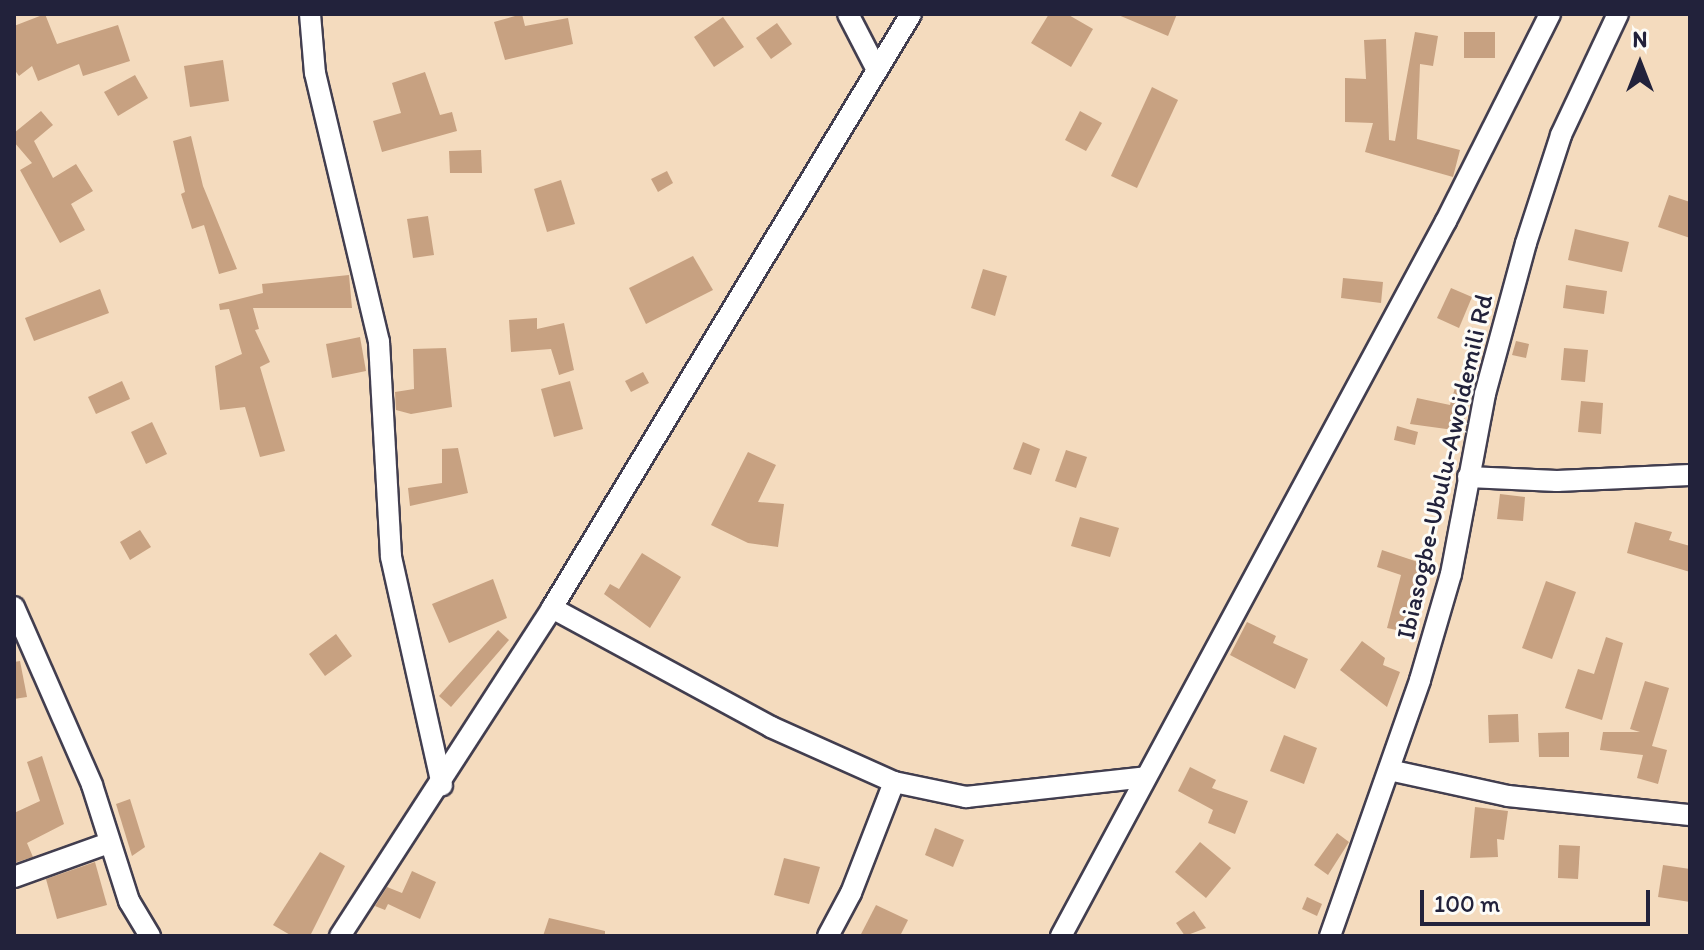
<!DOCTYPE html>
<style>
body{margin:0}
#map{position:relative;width:1704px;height:950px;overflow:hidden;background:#f4dbbe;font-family:Itim,sans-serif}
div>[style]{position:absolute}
.building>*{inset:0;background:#c7a181}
.roads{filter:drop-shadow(2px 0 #423e4f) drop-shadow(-2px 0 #423e4f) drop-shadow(0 2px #423e4f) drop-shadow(0 -2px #423e4f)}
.minor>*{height:20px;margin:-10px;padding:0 10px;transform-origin:10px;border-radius:10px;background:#fff}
span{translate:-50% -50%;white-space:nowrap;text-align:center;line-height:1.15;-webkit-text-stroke:6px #fdfcf7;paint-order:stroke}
.street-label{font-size:26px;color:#22223b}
.frame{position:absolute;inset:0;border:16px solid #22223b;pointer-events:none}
.north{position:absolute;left:1600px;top:24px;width:80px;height:80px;-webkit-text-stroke:6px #fdfcf7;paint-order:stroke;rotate:0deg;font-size:22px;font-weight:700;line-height:32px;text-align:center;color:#22223b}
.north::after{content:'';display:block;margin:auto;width:28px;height:36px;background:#22223b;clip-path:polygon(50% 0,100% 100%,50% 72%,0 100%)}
.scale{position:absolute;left:1420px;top:890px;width:230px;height:36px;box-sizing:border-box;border:4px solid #22223b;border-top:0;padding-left:10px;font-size:24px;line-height:28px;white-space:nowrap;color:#22223b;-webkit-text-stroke:6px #fdfcf7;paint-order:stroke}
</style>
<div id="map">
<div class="building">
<i style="clip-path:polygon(45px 14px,57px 44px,118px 25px,130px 61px,83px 76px,79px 64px,38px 81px,32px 66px,19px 76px,14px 69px,14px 26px)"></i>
<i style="clip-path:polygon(522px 14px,525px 26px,568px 18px,573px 44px,505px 60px,494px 22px)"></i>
<i style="clip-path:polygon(1049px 14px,1067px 14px,1093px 29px,1071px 67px,1031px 43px)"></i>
<i style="clip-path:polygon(1116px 14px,1177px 14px,1168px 36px)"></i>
<i style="clip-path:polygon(723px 17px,744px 47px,714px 67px,694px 37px)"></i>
<i style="clip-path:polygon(777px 23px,792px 44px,771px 59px,756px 38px)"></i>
<i style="clip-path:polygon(1415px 32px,1438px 36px,1433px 66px,1420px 64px,1417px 139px,1460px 150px,1453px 177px,1365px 152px,1373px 123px,1345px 122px,1345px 78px,1366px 79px,1364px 40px,1386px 39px,1389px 140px,1395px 141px)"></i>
<i style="clip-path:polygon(1464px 32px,1495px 32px,1495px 58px,1464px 58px)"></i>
<i style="clip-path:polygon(223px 60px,229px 101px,190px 107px,184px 66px)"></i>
<i style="clip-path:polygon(425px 72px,440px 115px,452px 112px,457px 131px,382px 152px,373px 121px,401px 113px,392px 83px)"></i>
<i style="clip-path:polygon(135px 75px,148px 98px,118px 116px,104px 92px)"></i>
<i style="clip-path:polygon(1152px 87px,1178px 100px,1137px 188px,1111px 176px)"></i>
<i style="clip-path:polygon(41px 111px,53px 125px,34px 141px,53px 178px,76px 164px,93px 191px,71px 204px,85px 230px,60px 243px,20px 170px,32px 163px,14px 142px,14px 133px)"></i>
<i style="clip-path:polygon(1080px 111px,1102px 123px,1086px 151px,1065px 140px)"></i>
<i style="clip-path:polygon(191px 136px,203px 186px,237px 269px,219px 274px,204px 225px,192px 229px,181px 194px,185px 192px,173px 141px)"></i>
<i style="clip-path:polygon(481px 150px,482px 173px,450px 173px,449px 151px)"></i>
<i style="clip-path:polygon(667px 171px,673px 183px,658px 192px,651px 179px)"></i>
<i style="clip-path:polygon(561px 180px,575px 224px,547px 232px,534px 189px)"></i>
<i style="clip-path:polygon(1669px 195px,1690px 202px,1690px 238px,1658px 227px)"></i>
<i style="clip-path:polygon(428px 216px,434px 255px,413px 258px,407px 219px)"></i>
<i style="clip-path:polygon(1575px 229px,1629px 242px,1622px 272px,1568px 260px)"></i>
<i style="clip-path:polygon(693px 256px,713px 290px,646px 324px,629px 288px)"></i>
<i style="clip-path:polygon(983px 269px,1007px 276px,995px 316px,971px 308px)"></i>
<i style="clip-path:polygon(349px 275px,352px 308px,253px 308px,259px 329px,255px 330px,270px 362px,260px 367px,285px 451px,260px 457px,245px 407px,220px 410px,215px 366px,242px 354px,229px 309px,220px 310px,219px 304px,263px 293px,262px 284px)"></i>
<i style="clip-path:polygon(1343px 278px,1383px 282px,1381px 303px,1341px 298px)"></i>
<i style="clip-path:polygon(1566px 285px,1607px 291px,1604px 314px,1563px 308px)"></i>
<i style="clip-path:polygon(1451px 288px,1472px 297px,1459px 328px,1437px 318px)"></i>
<i style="clip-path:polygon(100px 289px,109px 313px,34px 341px,25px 318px)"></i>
<i style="clip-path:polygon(537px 318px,537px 329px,564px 323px,574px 370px,559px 375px,551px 349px,511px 352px,509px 320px)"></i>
<i style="clip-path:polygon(360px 337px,366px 371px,332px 378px,326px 344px)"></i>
<i style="clip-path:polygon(1516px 341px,1529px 344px,1526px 358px,1512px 355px)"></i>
<i style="clip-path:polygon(446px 348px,452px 407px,411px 414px,396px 410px,395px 392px,414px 389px,413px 349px)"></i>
<i style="clip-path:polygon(1564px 348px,1588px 350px,1585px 382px,1561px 380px)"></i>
<i style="clip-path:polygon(643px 372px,649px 383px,631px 392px,625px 381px)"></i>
<i style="clip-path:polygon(122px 381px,130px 399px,96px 414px,88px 397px)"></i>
<i style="clip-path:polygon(570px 381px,583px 429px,554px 437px,541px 389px)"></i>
<i style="clip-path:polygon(1455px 388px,1472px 393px,1461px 431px,1410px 424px,1417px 398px,1450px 405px)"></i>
<i style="clip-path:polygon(1581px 401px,1603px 403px,1601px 434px,1578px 432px)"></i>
<i style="clip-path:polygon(152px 422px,167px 454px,146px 464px,131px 432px)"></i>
<i style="clip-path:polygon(1397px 426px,1418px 432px,1415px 445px,1394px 440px)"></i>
<i style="clip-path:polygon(1023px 442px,1040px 449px,1031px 475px,1013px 469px)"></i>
<i style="clip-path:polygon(458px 448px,468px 493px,410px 506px,408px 488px,442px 483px,442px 449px)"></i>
<i style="clip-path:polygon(1066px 450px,1087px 457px,1076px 488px,1055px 481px)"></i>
<i style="clip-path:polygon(748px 452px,776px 465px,758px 502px,784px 504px,778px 547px,748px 543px,711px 525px)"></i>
<i style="clip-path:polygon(1500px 494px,1525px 497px,1523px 521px,1497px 519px)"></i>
<i style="clip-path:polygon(1080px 517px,1119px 528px,1110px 557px,1071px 546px)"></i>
<i style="clip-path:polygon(1635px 522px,1672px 532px,1669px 540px,1690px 546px,1690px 572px,1627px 553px)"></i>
<i style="clip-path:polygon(140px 530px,151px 547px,130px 560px,120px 542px)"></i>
<i style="clip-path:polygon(1382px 550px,1421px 563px,1406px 632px,1387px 628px,1401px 575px,1377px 567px)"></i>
<i style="clip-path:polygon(642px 553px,681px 577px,650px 628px,604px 594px,610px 584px,619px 589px)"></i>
<i style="clip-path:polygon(493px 579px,507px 618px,449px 643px,432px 604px)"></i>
<i style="clip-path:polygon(1546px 581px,1576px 592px,1552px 659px,1522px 648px)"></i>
<i style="clip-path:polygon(1247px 622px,1276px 636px,1273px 643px,1308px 659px,1295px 689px,1230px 655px)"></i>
<i style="clip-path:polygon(498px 630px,509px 640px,451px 707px,439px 696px)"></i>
<i style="clip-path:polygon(336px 634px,352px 656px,325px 676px,309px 654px)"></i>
<i style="clip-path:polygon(1606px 637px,1623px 643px,1602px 720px,1565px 708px,1578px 669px,1594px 674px)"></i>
<i style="clip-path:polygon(1362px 641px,1385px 658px,1383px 665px,1400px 672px,1387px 707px,1340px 670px)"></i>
<i style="clip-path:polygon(20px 661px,27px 697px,14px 699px,14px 662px)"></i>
<i style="clip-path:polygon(1645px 681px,1669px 688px,1652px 746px,1667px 750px,1658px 784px,1637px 778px,1643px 755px,1600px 750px,1603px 732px,1640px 732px,1630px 729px)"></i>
<i style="clip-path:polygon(1518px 714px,1519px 742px,1489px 743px,1488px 715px)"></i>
<i style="clip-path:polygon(1569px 732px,1569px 757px,1539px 757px,1538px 733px)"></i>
<i style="clip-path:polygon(1284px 735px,1317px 748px,1304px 784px,1270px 771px)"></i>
<i style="clip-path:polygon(42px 756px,64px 824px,27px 843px,33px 857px,14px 863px,14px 813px,40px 801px,27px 762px)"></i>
<i style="clip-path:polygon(1190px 767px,1216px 780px,1212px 788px,1248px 801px,1235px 834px,1208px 823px,1213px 810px,1178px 791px)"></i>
<i style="clip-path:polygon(130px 799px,145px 847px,132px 856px,116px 804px)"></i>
<i style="clip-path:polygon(1475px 807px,1508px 811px,1504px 840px,1497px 839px,1498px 857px,1470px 858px)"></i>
<i style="clip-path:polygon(935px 828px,964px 840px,953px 867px,925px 855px)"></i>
<i style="clip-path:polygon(1337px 833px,1349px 842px,1328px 875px,1314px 865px)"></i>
<i style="clip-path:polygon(1200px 842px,1231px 868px,1206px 898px,1175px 872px)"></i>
<i style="clip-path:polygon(1559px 845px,1580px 846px,1578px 879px,1558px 878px)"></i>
<i style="clip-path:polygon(320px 852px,345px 866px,310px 936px,292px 936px,273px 925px)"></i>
<i style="clip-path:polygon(784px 858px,820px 867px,809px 904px,774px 895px)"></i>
<i style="clip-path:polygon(95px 862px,107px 905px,57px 919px,46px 879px)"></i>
<i style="clip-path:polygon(1663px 865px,1690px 869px,1690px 902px,1658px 897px)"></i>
<i style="clip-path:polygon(412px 871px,436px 882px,420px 919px,388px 904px,385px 910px,375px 906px,387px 887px,402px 893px)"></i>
<i style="clip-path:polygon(1307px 897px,1322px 904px,1317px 916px,1302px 909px)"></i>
<i style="clip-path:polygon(876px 905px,908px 920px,900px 936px,860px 936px)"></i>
<i style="clip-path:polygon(1194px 911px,1206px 928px,1185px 936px,1176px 923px)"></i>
<i style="clip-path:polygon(549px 918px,605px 931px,605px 936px,543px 936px)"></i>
</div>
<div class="roads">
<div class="minor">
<i style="left:310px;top:14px;width:59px;rotate:85.2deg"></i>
<i style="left:315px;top:73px;width:277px;rotate:76.6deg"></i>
<i style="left:379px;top:342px;width:215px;rotate:86.8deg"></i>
<i style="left:391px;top:557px;width:234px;rotate:77.4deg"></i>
<i style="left:848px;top:14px;width:63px;rotate:62.6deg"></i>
<i style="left:1468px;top:477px;width:89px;rotate:2.6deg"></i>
<i style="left:1557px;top:481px;width:133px;rotate:-2.6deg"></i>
<i style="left:14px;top:607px;width:194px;rotate:66.3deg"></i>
<i style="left:92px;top:785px;width:122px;rotate:72.3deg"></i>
<i style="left:129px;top:901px;width:41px;rotate:59deg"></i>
<i style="left:552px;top:608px;width:249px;rotate:28.5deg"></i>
<i style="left:771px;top:727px;width:135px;rotate:24.1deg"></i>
<i style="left:894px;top:782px;width:74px;rotate:11.8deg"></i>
<i style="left:966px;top:797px;width:181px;rotate:-6.3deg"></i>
<i style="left:1389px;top:770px;width:122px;rotate:12.3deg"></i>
<i style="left:1508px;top:796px;width:183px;rotate:6deg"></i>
<i style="left:14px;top:877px;width:101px;rotate:-19.7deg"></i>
<i style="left:340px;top:936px;width:391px;rotate:-57.1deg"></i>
<i style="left:552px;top:608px;width:694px;rotate:-58.85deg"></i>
<i style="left:828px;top:936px;width:49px;rotate:-61.9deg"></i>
<i style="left:851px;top:893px;width:119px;rotate:-68.8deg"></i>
<i style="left:1061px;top:936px;width:812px;rotate:-61.7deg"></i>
<i style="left:1446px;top:221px;width:232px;rotate:-63.3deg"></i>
<i style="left:1330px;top:936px;width:271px;rotate:-70.6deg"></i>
<i style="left:1420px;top:680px;width:110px;rotate:-73.7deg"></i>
<i style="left:1451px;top:574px;width:183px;rotate:-79.3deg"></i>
<i style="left:1485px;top:394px;width:156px;rotate:-74.8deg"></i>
<i style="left:1526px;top:243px;width:114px;rotate:-72deg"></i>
<i style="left:1561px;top:135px;width:134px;rotate:-64.8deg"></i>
</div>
</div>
<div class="street-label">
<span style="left:1445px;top:467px;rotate:-77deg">Ibiasogbe-Ubulu-Awoidemili Rd</span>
</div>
<div class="frame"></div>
<div class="north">N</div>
<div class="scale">100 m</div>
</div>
